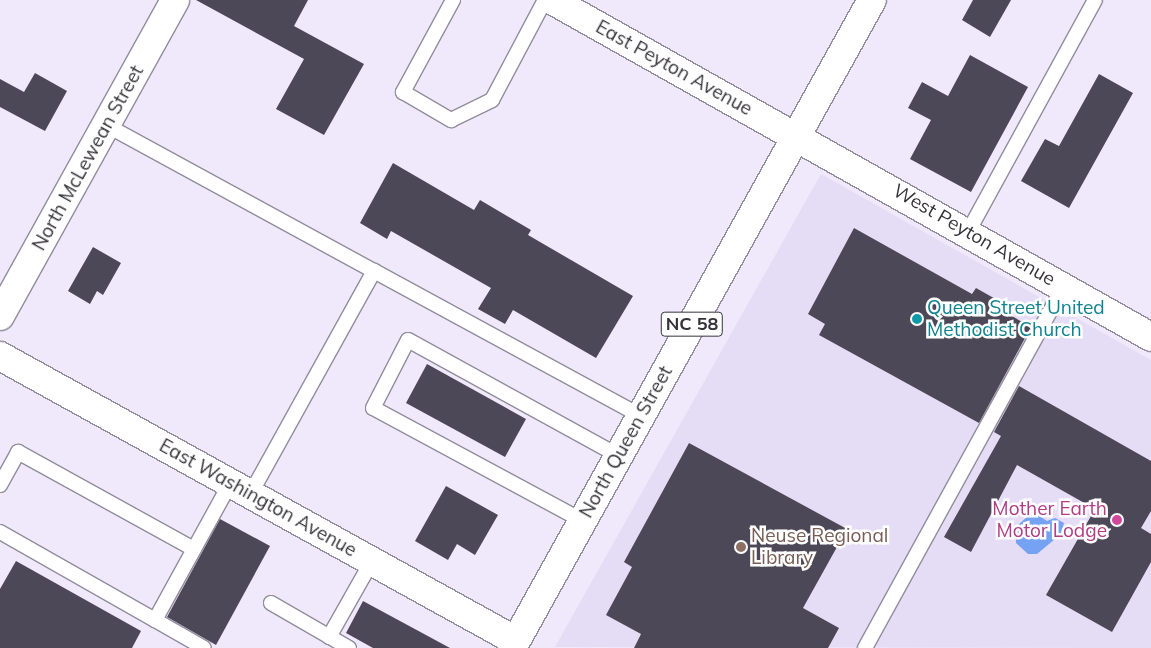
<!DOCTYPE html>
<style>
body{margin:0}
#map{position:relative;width:1151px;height:648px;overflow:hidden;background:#f0e9fc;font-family:Mulish,sans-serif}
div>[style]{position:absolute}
.built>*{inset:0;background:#e5dcf6}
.water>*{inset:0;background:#75a2f2}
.building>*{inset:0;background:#4d4857}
.roads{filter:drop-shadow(1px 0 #928c9d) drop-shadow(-1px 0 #928c9d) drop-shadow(0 1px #928c9d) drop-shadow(0 -1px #928c9d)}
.lane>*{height:14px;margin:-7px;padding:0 7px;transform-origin:7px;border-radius:7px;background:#fff}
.street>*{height:28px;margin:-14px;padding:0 14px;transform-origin:14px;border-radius:14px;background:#fff}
.secondary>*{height:28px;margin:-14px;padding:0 14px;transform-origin:14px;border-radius:14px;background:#fff}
.primary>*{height:28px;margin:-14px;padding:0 14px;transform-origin:14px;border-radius:14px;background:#fff}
.dots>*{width:14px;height:14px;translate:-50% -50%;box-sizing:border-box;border:2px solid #fff;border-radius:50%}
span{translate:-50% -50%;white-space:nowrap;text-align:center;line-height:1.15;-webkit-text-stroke:5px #fff;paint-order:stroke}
.shield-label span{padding:1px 4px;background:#fff;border:1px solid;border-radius:4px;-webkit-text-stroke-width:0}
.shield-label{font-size:18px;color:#353239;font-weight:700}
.street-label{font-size:19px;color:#353239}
.culture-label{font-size:19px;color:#0d838f}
.left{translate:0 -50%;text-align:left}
.hotel-label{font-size:19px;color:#b23c85}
.right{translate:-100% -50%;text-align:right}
.education-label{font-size:19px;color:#785e54}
</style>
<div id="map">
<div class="built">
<i style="clip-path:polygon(821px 174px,1151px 360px,1151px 648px,555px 647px)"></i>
</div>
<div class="water">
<i style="clip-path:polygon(1029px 515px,1038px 515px,1047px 521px,1055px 518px,1064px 523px,1061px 534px,1037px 554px,1028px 554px,1016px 543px,1016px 527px)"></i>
</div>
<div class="building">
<i style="clip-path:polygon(196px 0,308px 0,294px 26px,364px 64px,324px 135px,276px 109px,304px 59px)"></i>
<i style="clip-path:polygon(973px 0,1011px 0,990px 37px,962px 20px)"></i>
<i style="clip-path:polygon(970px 55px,1028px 87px,971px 192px,910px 159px,931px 120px,908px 108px,922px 82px,948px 96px)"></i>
<i style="clip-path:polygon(35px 73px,67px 91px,45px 131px,0 107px,0 79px,24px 92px)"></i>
<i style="clip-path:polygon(1099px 74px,1133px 93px,1069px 208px,1021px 181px,1045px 139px,1059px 146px)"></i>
<i style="clip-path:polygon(393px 163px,474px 210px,480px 200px,531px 230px,528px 235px,633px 296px,596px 358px,513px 310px,505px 324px,478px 309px,491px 288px,391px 231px,387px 239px,360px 223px)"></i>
<i style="clip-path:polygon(854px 228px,972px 294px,976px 288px,999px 301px,996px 307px,1031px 327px,979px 423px,819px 335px,825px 324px,808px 314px)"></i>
<i style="clip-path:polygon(93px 247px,121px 263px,103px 295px,97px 291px,90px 304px,68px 291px)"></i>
<i style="clip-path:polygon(427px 364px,526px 419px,505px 457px,406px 403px)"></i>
<i style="clip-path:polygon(1019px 386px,1151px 461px,1151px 511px,1141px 528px,1151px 534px,1151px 562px,1112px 632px,1046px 595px,1095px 509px,1017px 465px,971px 552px,944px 537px,1001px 436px,994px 432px)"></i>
<i style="clip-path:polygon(689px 443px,847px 529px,803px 608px,839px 628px,828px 648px,634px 648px,641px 634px,606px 615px,632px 567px,624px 562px)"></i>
<i style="clip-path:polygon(446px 486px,498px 515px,475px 555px,457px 544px,448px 560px,415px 541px)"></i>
<i style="clip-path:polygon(220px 519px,270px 546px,216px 645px,167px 617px)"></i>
<i style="clip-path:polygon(16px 561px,141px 631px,132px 648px,0 648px,0 589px)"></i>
<i style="clip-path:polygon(363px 601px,450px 648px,373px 648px,346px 633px)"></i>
</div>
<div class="roads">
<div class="lane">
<i style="left:453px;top:0;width:105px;rotate:118.5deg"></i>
<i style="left:403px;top:92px;width:56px;rotate:30.3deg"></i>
<i style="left:451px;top:120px;width:46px;rotate:-26deg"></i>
<i style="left:492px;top:100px;width:113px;rotate:-62.1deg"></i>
<i style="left:106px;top:125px;width:305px;rotate:28.6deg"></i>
<i style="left:968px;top:232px;width:264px;rotate:-61.3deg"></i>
<i style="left:0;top:485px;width:38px;rotate:-61deg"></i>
<i style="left:18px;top:452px;width:201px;rotate:28.9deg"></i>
<i style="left:251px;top:493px;width:254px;rotate:-61deg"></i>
<i style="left:374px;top:271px;width:304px;rotate:28.5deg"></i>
<i style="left:583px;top:521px;width:238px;rotate:-151.7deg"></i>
<i style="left:373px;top:408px;width:76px;rotate:-62.8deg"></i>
<i style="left:408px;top:340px;width:241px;rotate:28.8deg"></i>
<i style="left:0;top:532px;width:178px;rotate:29.6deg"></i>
<i style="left:155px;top:620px;width:158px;rotate:-61.2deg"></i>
<i style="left:271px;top:603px;width:90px;rotate:30deg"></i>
<i style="left:155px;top:620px;width:56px;rotate:29.7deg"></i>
<i style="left:329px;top:637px;width:87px;rotate:-60.5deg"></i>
<i style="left:865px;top:648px;width:413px;rotate:-61.2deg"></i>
</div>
<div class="street">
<i style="left:552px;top:0;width:687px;rotate:29.36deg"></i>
<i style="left:0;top:316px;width:361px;rotate:-61deg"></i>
</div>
<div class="secondary">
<i style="left:0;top:356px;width:589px;rotate:28.91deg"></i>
</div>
<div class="primary">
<i style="left:512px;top:648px;width:741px;rotate:-60.95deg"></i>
</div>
</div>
<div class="dots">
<i style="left:917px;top:319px;background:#0f9aa8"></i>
<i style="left:1117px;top:520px;background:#d1479c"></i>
<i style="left:741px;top:547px;background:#8d6e63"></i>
</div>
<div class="shield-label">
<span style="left:692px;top:324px">NC 58</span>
</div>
<div class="street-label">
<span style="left:674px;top:68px;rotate:29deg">East Peyton Avenue</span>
<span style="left:88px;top:158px;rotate:-61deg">North McLewean Street</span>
<span style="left:974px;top:235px;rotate:30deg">West Peyton Avenue</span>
<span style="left:626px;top:442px;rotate:-61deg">North Queen Street</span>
<span style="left:258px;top:498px;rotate:29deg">East Washington Avenue</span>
</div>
<div class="culture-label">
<span class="left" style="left:927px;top:319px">Queen Street United<br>Methodist Church</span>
</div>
<div class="hotel-label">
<span class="right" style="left:1107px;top:520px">Mother Earth<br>Motor Lodge</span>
</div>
<div class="education-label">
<span class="left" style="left:751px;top:547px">Neuse Regional<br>Library</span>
</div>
</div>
